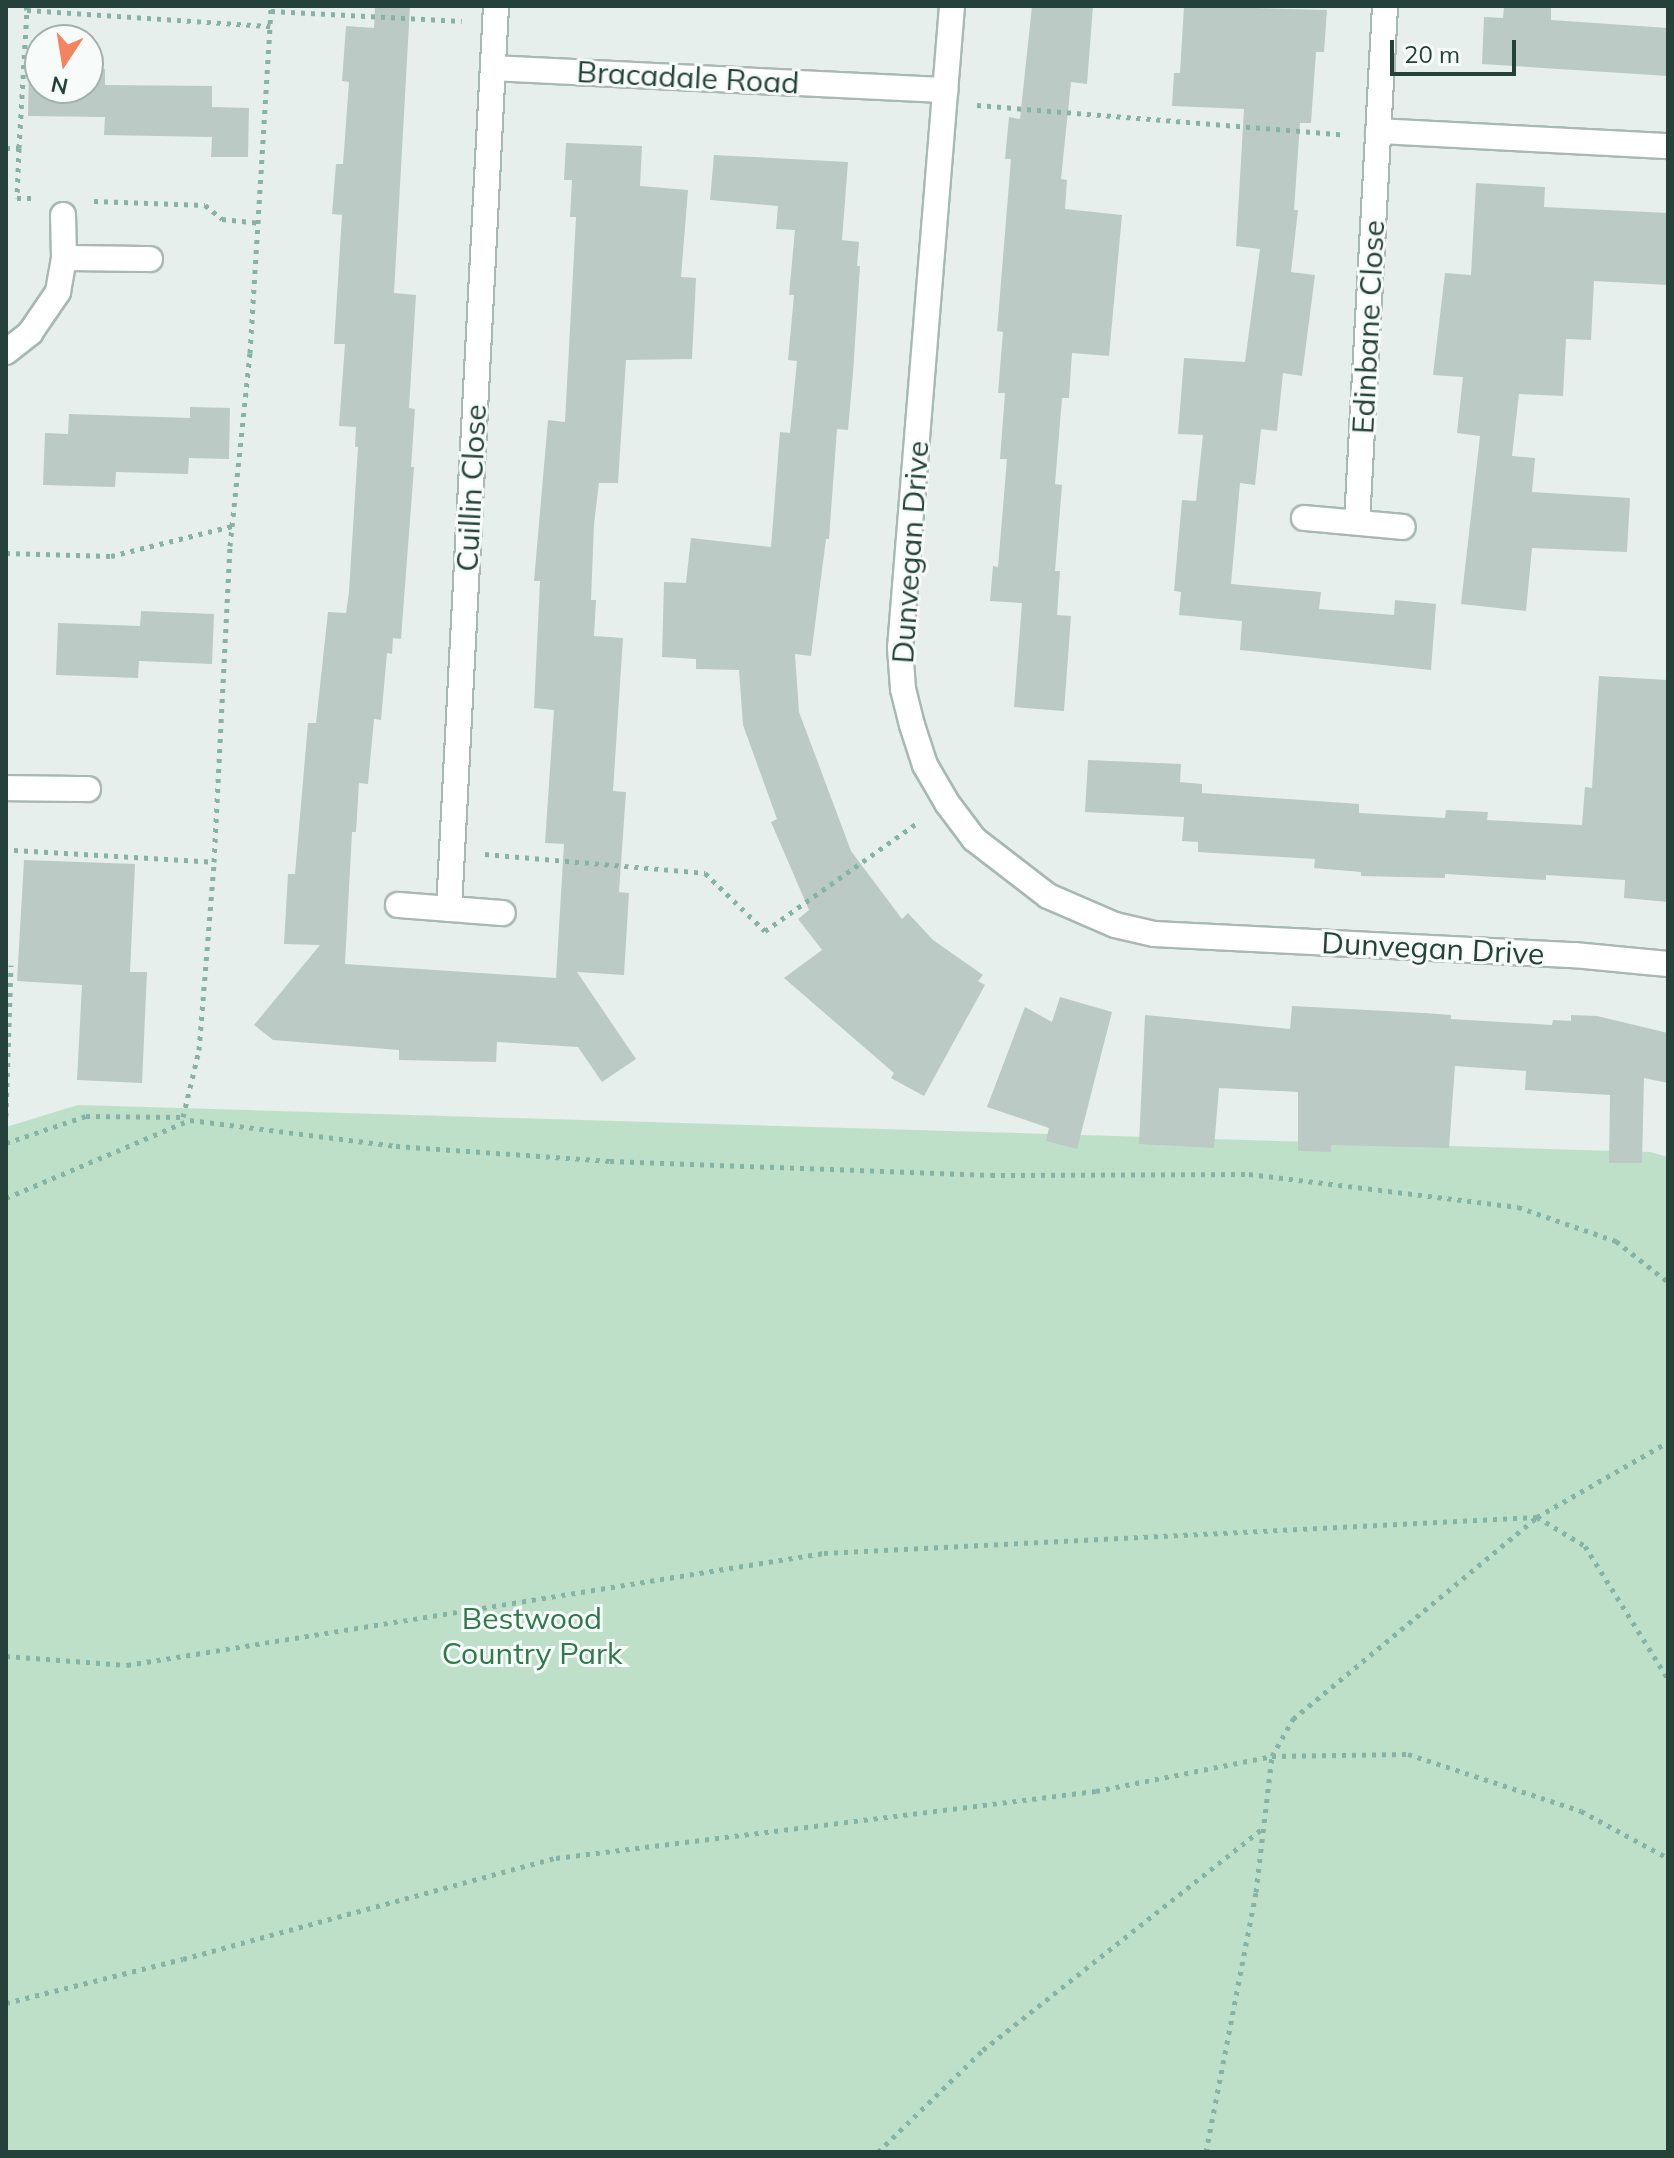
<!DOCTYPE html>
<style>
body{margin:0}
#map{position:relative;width:1674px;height:2158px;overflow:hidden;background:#e6efeb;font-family:Mulish,sans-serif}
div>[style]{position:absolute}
.green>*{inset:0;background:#bfe0c8}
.building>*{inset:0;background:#bbcac4}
.path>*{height:5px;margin-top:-2.5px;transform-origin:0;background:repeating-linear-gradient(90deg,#86b3a5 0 4px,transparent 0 10px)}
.roads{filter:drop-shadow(2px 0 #a8b8b2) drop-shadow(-2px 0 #a8b8b2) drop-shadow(0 2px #a8b8b2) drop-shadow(0 -2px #a8b8b2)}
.street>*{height:24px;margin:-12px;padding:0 12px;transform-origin:12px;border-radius:12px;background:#fff}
span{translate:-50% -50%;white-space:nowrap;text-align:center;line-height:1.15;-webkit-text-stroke:6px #f7fbf9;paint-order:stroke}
.street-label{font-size:30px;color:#24423a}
.park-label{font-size:30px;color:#2d7a4b}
.frame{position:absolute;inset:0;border:8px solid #24423a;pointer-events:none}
.north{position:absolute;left:24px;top:24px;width:80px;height:80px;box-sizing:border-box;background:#f7fbf9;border:2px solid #a3b1ad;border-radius:50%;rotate:192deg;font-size:22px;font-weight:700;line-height:32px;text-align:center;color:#24423a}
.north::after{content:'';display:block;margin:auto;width:28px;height:36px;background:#f4845f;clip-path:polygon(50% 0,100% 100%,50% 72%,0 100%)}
.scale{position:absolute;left:1390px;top:40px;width:126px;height:36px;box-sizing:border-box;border:4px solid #24423a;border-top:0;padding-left:10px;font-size:24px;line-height:28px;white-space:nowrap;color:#24423a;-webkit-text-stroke:6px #f7fbf9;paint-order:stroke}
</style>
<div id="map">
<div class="green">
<i style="clip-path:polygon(78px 1105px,1650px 1152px,1668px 1157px,1668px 2152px,6px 2152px,6px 1127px)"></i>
</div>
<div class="building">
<i style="clip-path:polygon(375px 6px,410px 6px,394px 293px,416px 295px,409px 408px,415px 409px,411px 467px,414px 467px,401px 639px,393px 638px,392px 654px,387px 653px,381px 720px,374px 719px,368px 784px,359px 783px,356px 832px,352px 832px,345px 964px,556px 978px,564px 844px,545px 843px,554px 710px,534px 708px,540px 581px,534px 581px,548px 420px,565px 422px,576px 217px,570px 217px,572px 180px,564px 180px,566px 143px,642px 146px,640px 186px,688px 190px,681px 277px,696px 278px,692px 359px,626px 360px,618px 483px,599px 483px,594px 524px,591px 600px,596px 600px,594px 636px,623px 638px,613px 791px,626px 792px,619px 892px,629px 893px,624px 975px,577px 972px,636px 1059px,602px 1082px,578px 1047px,497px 1042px,496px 1062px,399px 1060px,399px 1050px,273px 1040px,254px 1025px,320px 945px,284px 944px,288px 874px,295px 874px,308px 723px,316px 723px,328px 612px,346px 613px,349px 592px,358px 447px,355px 447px,356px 427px,339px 426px,345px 344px,334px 344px,342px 215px,332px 214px,336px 164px,343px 164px,349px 82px,342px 81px,346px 26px,374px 28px)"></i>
<i style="clip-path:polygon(1032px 6px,1093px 6px,1087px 84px,1071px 82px,1061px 179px,1067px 180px,1065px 209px,1122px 215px,1109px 356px,1072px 353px,1069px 398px,1062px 398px,1055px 484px,1062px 485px,1055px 571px,1060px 571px,1057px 615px,1071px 616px,1064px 711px,1014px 707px,1022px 603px,990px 601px,993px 566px,998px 567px,1007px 459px,1000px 459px,1005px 393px,998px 393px,1003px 332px,997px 331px,1011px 159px,1005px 159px,1009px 117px,1020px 119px)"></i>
<i style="clip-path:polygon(1184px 6px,1327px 10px,1324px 52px,1316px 52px,1311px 123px,1300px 123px,1294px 210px,1298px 210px,1291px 272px,1315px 275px,1302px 376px,1283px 373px,1277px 431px,1261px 429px,1255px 485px,1240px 483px,1231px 584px,1321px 592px,1319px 609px,1394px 615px,1395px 600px,1436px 604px,1431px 670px,1240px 650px,1242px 621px,1179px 615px,1181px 592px,1174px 591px,1182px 500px,1196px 501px,1203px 435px,1178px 434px,1184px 358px,1245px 362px,1260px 249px,1236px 246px,1244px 109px,1172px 106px,1174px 73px,1180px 73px)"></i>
<i style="clip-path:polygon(1504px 6px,1551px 6px,1551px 20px,1668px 28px,1668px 76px,1482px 64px,1484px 17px,1503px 18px)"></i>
<i style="clip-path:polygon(29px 67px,40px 68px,40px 88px,88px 88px,88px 68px,105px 69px,105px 85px,212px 86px,212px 107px,249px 108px,248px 157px,211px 157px,212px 137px,104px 135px,105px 117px,28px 116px)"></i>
<i style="clip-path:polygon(714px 155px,848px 162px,842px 240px,859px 242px,857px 266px,860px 266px,853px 373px,848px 430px,837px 429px,829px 539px,826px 539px,811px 656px,795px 654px,799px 712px,851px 851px,902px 919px,908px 913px,933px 940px,983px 975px,978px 981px,985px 985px,924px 1096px,891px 1078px,894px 1073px,784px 978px,822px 950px,798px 919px,809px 910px,771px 822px,777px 819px,743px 725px,739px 670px,696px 669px,696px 659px,662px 657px,664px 582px,686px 583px,691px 538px,771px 547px,780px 432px,790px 433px,797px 361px,788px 360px,794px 295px,789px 295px,795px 230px,776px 229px,778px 206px,710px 200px)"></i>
<i style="clip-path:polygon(1476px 183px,1545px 187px,1544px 207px,1668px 213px,1668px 285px,1594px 281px,1591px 340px,1566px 339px,1563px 396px,1519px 394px,1512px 456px,1535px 458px,1532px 492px,1630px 498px,1627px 552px,1532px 548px,1526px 611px,1461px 604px,1480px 436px,1457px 433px,1463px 377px,1433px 375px,1445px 273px,1471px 275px)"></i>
<i style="clip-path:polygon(190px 407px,230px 408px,229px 459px,189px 458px,188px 474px,116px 472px,115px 487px,43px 485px,45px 433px,68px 434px,69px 414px,190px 418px)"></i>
<i style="clip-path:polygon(141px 611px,214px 614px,212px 664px,139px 661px,138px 678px,56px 675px,58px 623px,140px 626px)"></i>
<i style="clip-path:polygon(1599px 676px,1668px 680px,1668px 902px,1624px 898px,1625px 880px,1546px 875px,1546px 880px,1445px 874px,1445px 878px,1361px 876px,1361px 872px,1314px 868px,1315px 859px,1198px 852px,1198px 842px,1182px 841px,1184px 817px,1085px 812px,1088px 760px,1181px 764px,1180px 782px,1202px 784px,1202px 793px,1359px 804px,1359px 813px,1445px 818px,1446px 810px,1488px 812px,1487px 820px,1582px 825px,1585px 787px,1592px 788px)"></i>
<i style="clip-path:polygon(24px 860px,135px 864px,130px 972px,147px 972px,142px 1083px,77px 1080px,82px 985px,17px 981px)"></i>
<i style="clip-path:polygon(1060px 997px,1112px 1012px,1077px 1149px,1046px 1141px,1049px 1128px,987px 1107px,1025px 1007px,1052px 1022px)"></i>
<i style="clip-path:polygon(1292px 1006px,1424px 1013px,1451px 1015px,1451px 1019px,1552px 1025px,1553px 1020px,1571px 1021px,1571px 1015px,1597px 1016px,1668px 1033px,1668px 1083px,1644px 1078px,1642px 1163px,1609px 1163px,1610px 1095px,1525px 1090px,1526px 1071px,1455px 1066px,1449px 1148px,1331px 1145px,1331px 1152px,1298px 1151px,1298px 1092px,1219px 1088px,1214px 1148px,1139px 1144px,1145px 1015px,1290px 1029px)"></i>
</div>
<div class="path">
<i style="left:26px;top:6px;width:4px;rotate:76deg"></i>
<i style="left:27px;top:10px;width:244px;rotate:3.8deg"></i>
<i style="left:271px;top:11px;width:191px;rotate:3deg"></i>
<i style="left:977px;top:105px;width:370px;rotate:4.6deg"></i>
<i style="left:6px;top:148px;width:13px"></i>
<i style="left:19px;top:148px;width:50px;rotate:92.3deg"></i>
<i style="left:17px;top:198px;width:19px"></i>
<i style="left:19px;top:148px;width:138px;rotate:-86.7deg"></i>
<i style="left:94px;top:201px;width:111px;rotate:2.1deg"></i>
<i style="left:205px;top:205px;width:22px;rotate:39deg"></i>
<i style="left:222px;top:219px;width:37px;rotate:6deg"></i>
<i style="left:6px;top:553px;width:105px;rotate:1.6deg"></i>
<i style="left:111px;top:556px;width:125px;rotate:-13.9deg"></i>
<i style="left:14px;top:850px;width:200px;rotate:3.4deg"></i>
<i style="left:485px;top:854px;width:221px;rotate:4.9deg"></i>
<i style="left:705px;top:873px;width:83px;rotate:44deg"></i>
<i style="left:765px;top:931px;width:190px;rotate:-35.4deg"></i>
<i style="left:6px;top:1116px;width:151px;rotate:-88.1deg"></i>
<i style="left:6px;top:1143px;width:84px;rotate:-18.6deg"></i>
<i style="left:86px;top:1116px;width:97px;rotate:0.6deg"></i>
<i style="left:183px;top:1117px;width:69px;rotate:-76.6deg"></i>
<i style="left:199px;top:1050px;width:189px;rotate:-85.4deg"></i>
<i style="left:214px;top:862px;width:316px;rotate:-87.1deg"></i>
<i style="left:230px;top:546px;width:194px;rotate:-84.1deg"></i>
<i style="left:250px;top:353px;width:348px;rotate:-86.5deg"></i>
<i style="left:6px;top:1198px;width:200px;rotate:-23deg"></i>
<i style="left:190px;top:1120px;width:208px;rotate:7.2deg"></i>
<i style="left:396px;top:1146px;width:215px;rotate:4deg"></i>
<i style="left:610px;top:1161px;width:381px;rotate:2.1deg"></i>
<i style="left:991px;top:1175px;width:258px;rotate:-0.2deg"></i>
<i style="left:1249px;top:1174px;width:271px;rotate:7deg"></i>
<i style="left:1518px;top:1207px;width:104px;rotate:19.1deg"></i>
<i style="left:1616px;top:1241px;width:66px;rotate:38.3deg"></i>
<i style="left:6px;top:1656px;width:121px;rotate:4.3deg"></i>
<i style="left:127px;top:1665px;width:706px;rotate:-9.13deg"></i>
<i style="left:824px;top:1553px;width:714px;rotate:-2.89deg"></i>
<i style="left:1537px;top:1517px;width:56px;rotate:31.1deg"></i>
<i style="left:1585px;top:1546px;width:157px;rotate:58deg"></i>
<i style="left:6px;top:2003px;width:182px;rotate:-14deg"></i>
<i style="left:183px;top:1959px;width:386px;rotate:-15.2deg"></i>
<i style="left:556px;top:1858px;width:544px;rotate:-7.07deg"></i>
<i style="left:1096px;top:1791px;width:179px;rotate:-11.2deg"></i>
<i style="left:1272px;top:1756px;width:136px;rotate:-0.8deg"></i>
<i style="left:1408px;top:1754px;width:182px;rotate:18.2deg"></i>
<i style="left:1581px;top:1811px;width:99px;rotate:28.4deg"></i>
<i style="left:878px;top:2152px;width:146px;rotate:-44.2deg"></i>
<i style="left:983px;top:2050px;width:356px;rotate:-38.4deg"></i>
<i style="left:1206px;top:2152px;width:265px;rotate:-79.1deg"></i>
<i style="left:1256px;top:1892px;width:137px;rotate:-83.3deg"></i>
<i style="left:1272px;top:1756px;width:43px;rotate:-60.4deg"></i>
<i style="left:1293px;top:1719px;width:317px;rotate:-39.6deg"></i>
<i style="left:1537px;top:1517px;width:151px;rotate:-29.8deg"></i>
</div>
<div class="roads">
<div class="street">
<i style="left:952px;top:6px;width:644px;rotate:94.63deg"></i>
<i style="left:900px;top:648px;width:41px;rotate:85.8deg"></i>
<i style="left:903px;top:689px;width:37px;rotate:76deg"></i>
<i style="left:912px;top:725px;width:42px;rotate:72deg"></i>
<i style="left:925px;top:765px;width:44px;rotate:59.9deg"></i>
<i style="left:947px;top:803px;width:45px;rotate:53.1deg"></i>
<i style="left:974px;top:839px;width:93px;rotate:37.6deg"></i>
<i style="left:1048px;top:896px;width:73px;rotate:23.4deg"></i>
<i style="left:1115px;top:925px;width:40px;rotate:13deg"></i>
<i style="left:1154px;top:934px;width:421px;rotate:2.9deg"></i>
<i style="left:1574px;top:955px;width:94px;rotate:5.5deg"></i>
<i style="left:493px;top:68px;width:453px;rotate:2.8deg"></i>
<i style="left:1378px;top:131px;width:290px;rotate:3deg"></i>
<i style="left:64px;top:258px;width:86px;rotate:0.7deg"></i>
<i style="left:6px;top:352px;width:31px;rotate:-38deg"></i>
<i style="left:30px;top:333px;width:50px;rotate:-55.7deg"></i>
<i style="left:58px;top:292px;width:35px;rotate:-80deg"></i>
<i style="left:64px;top:258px;width:43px;rotate:-91.3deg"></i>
<i style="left:1304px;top:518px;width:99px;rotate:5.2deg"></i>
<i style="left:1357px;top:522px;width:517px;rotate:-86.89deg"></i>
<i style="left:6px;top:788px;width:82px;rotate:0.7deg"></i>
<i style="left:398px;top:905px;width:105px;rotate:4.4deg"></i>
<i style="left:449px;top:909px;width:904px;rotate:-87.02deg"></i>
</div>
</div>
<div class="street-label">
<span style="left:688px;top:77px;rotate:3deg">Bracadale Road</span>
<span style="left:1368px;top:327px;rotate:-87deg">Edinbane Close</span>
<span style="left:471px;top:488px;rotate:-87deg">Cuillin Close</span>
<span style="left:910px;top:552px;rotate:-86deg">Dunvegan Drive</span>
<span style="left:1433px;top:948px;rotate:3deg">Dunvegan Drive</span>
</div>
<div class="park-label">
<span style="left:532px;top:1635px">Bestwood<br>Country Park</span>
</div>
<div class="frame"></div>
<div class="north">N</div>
<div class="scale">20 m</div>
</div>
